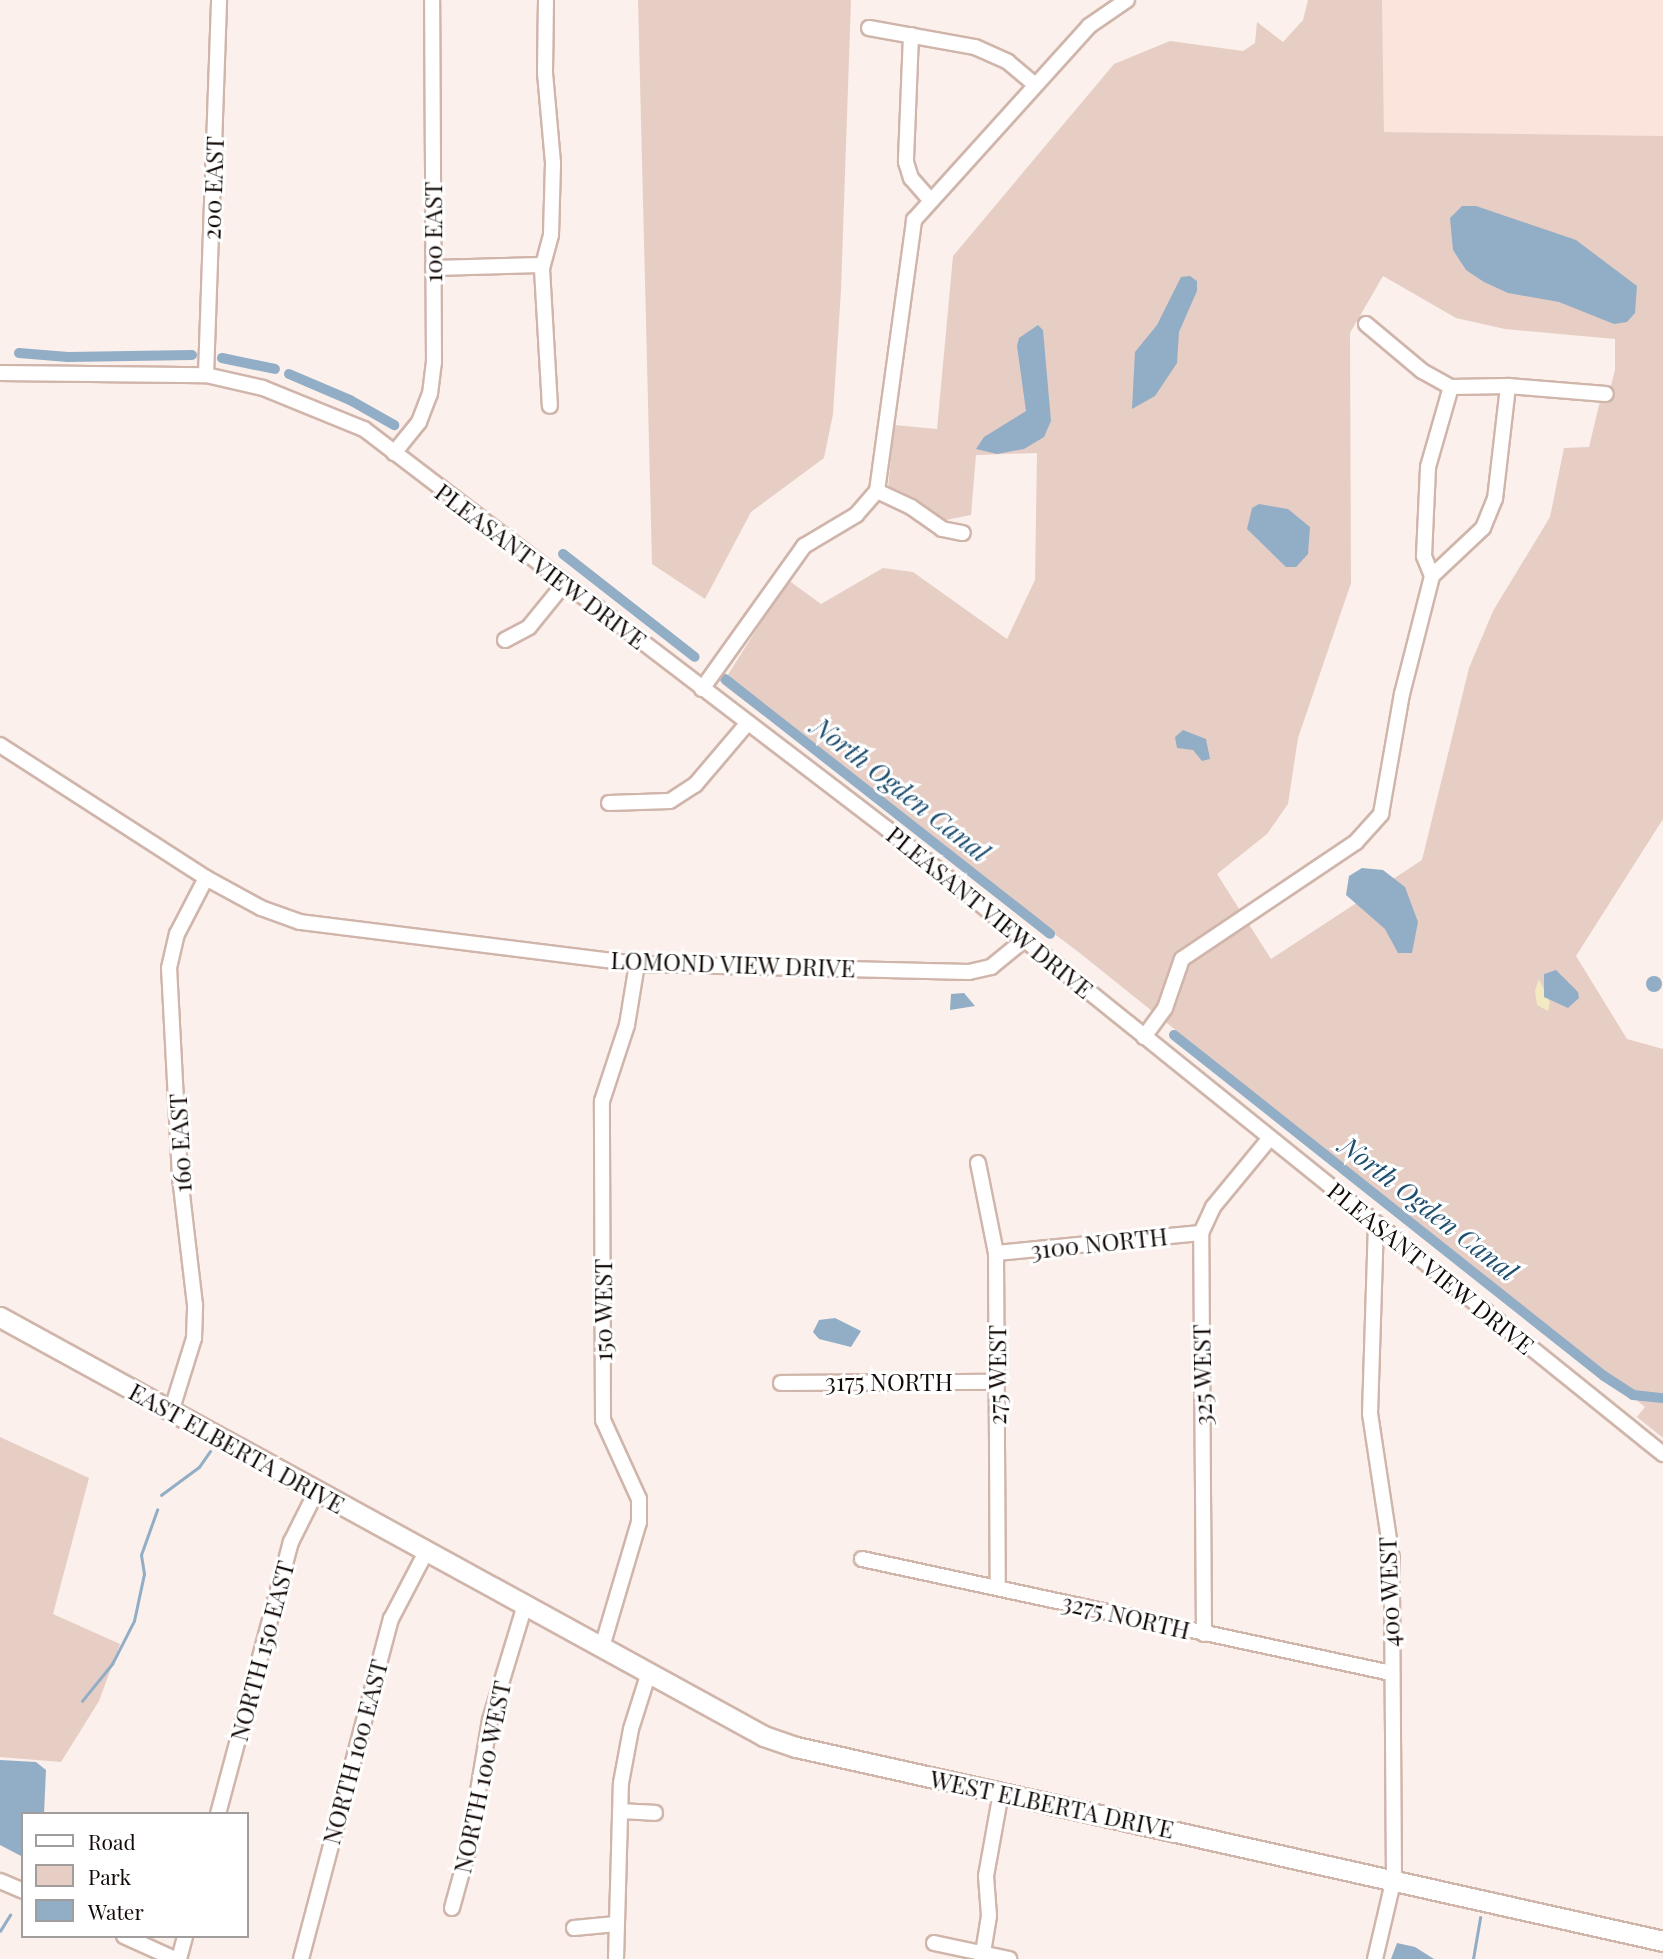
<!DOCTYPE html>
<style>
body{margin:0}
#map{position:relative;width:1663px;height:1959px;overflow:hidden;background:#fbf0eb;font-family:"Playfair Display",serif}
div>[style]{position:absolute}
.built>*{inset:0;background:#fae4dc}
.green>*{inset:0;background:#e6cec5}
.sand>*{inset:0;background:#f3e9c3}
.water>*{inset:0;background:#91aec6}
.round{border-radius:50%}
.stream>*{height:2.5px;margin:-1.25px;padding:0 1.25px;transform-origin:1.25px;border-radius:1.25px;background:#91aec6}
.canal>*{height:10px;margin:-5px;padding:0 5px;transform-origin:5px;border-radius:5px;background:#91aec6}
.roads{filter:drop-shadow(2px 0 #d0b5ab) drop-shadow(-2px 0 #d0b5ab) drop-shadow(0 2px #d0b5ab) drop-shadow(0 -2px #d0b5ab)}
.minor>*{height:14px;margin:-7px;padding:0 7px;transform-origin:7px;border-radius:7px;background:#fff}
.major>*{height:19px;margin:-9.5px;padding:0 9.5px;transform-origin:9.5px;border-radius:9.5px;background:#fff}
span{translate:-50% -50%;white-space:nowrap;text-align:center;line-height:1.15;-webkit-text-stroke:6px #fff;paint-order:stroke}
.street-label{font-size:24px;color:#130a07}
.water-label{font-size:26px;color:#1d4e70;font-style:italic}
.legend{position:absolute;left:21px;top:1812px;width:228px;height:126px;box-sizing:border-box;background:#fff;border:2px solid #a19d9c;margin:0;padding:9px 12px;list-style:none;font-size:21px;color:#130a07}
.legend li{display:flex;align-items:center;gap:14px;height:35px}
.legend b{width:35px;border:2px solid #a19d9c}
</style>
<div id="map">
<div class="built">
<i style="clip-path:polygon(1382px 0,1663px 0,1663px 136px,1384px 132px)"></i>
</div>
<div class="green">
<i style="clip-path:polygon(638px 0,851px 0,841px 290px,833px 414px,824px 458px,751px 512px,705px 599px,652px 564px)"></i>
<i style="clip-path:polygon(evenodd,1308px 0,1382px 0,1384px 132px,1663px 136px,1663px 819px,1576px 956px,1627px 1039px,1663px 1049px,1663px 1438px,1637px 1417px,1645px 1407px,1081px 954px,722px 684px,788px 580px,821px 604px,883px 568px,913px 572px,1007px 639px,1035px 580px,1037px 453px,976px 455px,971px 515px,941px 521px,888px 489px,894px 425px,937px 429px,953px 256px,1114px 64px,1170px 41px,1243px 51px,1255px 43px,1257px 22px,1283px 42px,1303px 20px,1308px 0,1383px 276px,1456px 318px,1505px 329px,1615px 339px,1615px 370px,1607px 401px,1600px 401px,1589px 447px,1564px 448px,1550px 517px,1493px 611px,1469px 668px,1422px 860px,1271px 959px,1217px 874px,1267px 834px,1288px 804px,1298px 738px,1351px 583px,1350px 333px,1383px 276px)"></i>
<i style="clip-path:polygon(0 1437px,89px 1478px,53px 1614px,120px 1644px,99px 1701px,61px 1762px,0 1757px)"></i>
</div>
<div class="sand">
<i style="clip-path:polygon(1539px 979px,1550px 1003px,1548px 1011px,1537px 1005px,1535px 991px)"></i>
</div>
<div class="water">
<i style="clip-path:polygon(1462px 206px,1476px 206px,1576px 240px,1637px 286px,1635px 313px,1627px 322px,1614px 324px,1559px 302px,1508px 293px,1484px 282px,1466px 270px,1453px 250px,1450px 218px)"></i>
<i style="clip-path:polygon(1190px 276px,1197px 281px,1197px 291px,1179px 332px,1177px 363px,1155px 396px,1132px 409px,1135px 352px,1157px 325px,1181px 277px)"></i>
<i style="clip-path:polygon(1038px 325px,1043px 330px,1051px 421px,1044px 437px,1024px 449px,997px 454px,976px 449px,984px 437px,1026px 411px,1017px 346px,1019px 338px)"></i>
<i style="clip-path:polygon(1259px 504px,1288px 509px,1310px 527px,1308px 554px,1296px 567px,1286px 567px,1247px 529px,1252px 508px)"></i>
<i style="clip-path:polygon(1183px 730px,1206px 739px,1210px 759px,1202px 761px,1193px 750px,1177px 748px,1175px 737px)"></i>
<i style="clip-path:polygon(1362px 868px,1383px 870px,1405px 887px,1418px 922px,1412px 953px,1398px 953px,1385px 929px,1346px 895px,1349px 876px)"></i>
<i style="clip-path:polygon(1556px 970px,1578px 992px,1579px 998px,1568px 1008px,1544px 997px,1544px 974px)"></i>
<i class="round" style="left:1646px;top:976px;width:16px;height:16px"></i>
<i style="clip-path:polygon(964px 993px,975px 1006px,950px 1010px,951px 994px)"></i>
<i style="clip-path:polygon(835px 1318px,861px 1331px,851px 1347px,819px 1339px,813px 1332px,819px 1320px)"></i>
<i style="clip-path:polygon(0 1760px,36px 1762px,46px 1770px,44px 1814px,23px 1814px,23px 1857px,0 1845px)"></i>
<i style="clip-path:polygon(1397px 1943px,1415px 1947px,1434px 1959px,1391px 1959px)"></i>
</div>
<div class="stream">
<i style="left:161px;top:1495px;width:47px;rotate:-36.4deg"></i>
<i style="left:199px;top:1467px;width:19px;rotate:-55deg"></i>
<i style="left:82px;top:1701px;width:48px;rotate:-51deg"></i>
<i style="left:112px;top:1664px;width:48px;rotate:-62.9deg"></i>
<i style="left:134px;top:1621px;width:48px;rotate:-78deg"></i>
<i style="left:144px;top:1574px;width:19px;rotate:-99deg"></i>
<i style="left:141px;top:1555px;width:48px;rotate:-70.4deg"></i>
<i style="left:0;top:1931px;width:19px;rotate:-58deg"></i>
<i style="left:1473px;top:1959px;width:42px;rotate:-80.3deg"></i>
</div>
<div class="canal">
<i style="left:19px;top:353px;width:49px;rotate:4.7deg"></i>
<i style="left:68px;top:357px;width:124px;rotate:-0.9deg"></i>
<i style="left:222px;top:358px;width:54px;rotate:11.7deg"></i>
<i style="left:289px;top:374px;width:66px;rotate:23.1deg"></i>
<i style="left:350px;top:400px;width:51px;rotate:29.6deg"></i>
<i style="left:563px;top:554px;width:167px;rotate:38deg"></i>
<i style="left:725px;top:679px;width:413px;rotate:38.1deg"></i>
<i style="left:1174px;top:1035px;width:549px;rotate:38.42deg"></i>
<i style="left:1604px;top:1376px;width:35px;rotate:33deg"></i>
<i style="left:1633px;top:1395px;width:30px;rotate:6deg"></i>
</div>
<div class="roads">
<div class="minor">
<i style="left:546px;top:0;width:73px;rotate:90.8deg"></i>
<i style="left:545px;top:73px;width:90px;rotate:84.9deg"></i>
<i style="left:553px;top:163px;width:72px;rotate:91.6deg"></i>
<i style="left:551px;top:235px;width:35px;rotate:105deg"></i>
<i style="left:542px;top:269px;width:137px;rotate:86.7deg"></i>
<i style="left:869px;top:28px;width:108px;rotate:10.2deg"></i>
<i style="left:975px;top:47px;width:36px;rotate:24deg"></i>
<i style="left:1008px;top:62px;width:35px;rotate:40deg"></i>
<i style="left:911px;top:35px;width:127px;rotate:92.3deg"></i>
<i style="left:906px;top:162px;width:17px;rotate:73deg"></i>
<i style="left:911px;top:178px;width:29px;rotate:49deg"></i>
<i style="left:433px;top:268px;width:109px;rotate:-1.6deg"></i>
<i style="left:1366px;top:324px;width:73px;rotate:40deg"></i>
<i style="left:1422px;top:371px;width:33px;rotate:29deg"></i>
<i style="left:1451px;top:387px;width:57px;rotate:-1deg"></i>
<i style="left:1508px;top:386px;width:98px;rotate:4.7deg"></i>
<i style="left:0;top:373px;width:206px;rotate:0.6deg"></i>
<i style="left:206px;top:375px;width:58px;rotate:12.8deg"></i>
<i style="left:263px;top:388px;width:109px;rotate:22.1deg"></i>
<i style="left:364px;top:429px;width:657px;rotate:37.39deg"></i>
<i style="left:886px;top:828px;width:998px;rotate:38.86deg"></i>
<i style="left:206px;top:375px;width:375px;rotate:-88deg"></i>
<i style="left:394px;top:453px;width:40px;rotate:-51deg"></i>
<i style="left:419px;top:422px;width:30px;rotate:-69deg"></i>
<i style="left:430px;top:394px;width:32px;rotate:-83deg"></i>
<i style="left:434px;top:362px;width:362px;rotate:-90.3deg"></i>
<i style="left:877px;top:491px;width:38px;rotate:25deg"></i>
<i style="left:911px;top:507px;width:38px;rotate:35deg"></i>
<i style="left:942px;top:529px;width:21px;rotate:11deg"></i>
<i style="left:1432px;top:576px;width:22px;rotate:-112deg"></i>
<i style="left:1424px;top:556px;width:89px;rotate:-87.4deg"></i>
<i style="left:1428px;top:467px;width:83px;rotate:-74deg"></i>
<i style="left:505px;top:640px;width:27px;rotate:-28deg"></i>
<i style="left:529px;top:627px;width:55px;rotate:-50.9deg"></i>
<i style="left:702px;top:689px;width:176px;rotate:-54.5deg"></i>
<i style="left:804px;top:546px;width:61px;rotate:-30.8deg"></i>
<i style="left:856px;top:515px;width:32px;rotate:-49deg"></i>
<i style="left:877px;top:491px;width:274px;rotate:-82.2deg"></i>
<i style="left:914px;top:220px;width:261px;rotate:-47.9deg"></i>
<i style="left:1089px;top:26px;width:46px;rotate:-34.4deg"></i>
<i style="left:0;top:745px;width:245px;rotate:32.8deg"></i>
<i style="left:206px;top:878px;width:63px;rotate:28.6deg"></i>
<i style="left:261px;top:908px;width:41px;rotate:19.7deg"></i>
<i style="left:300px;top:922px;width:340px;rotate:7.1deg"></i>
<i style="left:637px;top:964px;width:332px;rotate:1.4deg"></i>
<i style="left:969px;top:972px;width:23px;rotate:-13deg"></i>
<i style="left:991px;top:967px;width:43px;rotate:-39.3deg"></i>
<i style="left:609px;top:803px;width:61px;rotate:-1.9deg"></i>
<i style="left:670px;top:801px;width:30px;rotate:-33deg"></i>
<i style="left:695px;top:785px;width:80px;rotate:-49.6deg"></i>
<i style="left:1144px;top:1037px;width:36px;rotate:-54deg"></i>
<i style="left:1165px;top:1008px;width:52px;rotate:-70.9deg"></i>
<i style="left:1182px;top:959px;width:210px;rotate:-33.9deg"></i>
<i style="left:1356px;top:842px;width:38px;rotate:-48deg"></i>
<i style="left:1381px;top:814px;width:122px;rotate:-80.1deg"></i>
<i style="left:1402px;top:694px;width:122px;rotate:-75.7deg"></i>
<i style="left:1432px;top:576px;width:70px;rotate:-43.3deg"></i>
<i style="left:1483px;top:528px;width:31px;rotate:-68deg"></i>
<i style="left:1495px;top:499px;width:114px;rotate:-83.4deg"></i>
<i style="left:978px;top:1163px;width:92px;rotate:78.7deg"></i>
<i style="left:996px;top:1253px;width:335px;rotate:89.7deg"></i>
<i style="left:996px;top:1253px;width:206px;rotate:-5.6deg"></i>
<i style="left:781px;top:1383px;width:216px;rotate:-0.3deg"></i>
<i style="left:171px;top:1412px;width:77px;rotate:-72.7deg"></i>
<i style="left:194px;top:1338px;width:33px;rotate:-88deg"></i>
<i style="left:195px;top:1305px;width:129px;rotate:-96.7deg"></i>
<i style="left:180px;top:1177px;width:209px;rotate:-93deg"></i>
<i style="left:169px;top:968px;width:35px;rotate:-77deg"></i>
<i style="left:177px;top:934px;width:63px;rotate:-62.6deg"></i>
<i style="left:862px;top:1559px;width:541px;rotate:12.16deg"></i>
<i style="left:1204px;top:1634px;width:401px;rotate:-90.4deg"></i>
<i style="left:1201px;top:1233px;width:29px;rotate:-65deg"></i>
<i style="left:1213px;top:1207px;width:88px;rotate:-50.5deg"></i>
<i style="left:602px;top:1647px;width:130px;rotate:-73.5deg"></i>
<i style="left:639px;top:1522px;width:23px;rotate:-90deg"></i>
<i style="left:639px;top:1499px;width:87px;rotate:-114.5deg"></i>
<i style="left:603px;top:1420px;width:319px;rotate:-90.2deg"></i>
<i style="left:602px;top:1101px;width:80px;rotate:-71.8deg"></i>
<i style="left:627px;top:1025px;width:62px;rotate:-80.7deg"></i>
<i style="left:620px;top:1811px;width:35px;rotate:3deg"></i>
<i style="left:218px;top:1814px;width:282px;rotate:-75deg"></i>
<i style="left:291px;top:1542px;width:56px;rotate:-63.4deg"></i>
<i style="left:0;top:1881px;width:25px;rotate:23deg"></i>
<i style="left:452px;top:1908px;width:60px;rotate:-74.6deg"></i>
<i style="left:468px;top:1850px;width:132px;rotate:-80.4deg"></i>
<i style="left:490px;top:1720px;width:120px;rotate:-73.1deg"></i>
<i style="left:574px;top:1928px;width:42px;rotate:-5.4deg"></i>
<i style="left:124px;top:1936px;width:56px;rotate:24.3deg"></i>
<i style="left:934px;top:1943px;width:77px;rotate:12deg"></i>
<i style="left:179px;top:1959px;width:24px;rotate:-75deg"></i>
<i style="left:301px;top:1959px;width:352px;rotate:-75.2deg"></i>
<i style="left:391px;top:1619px;width:76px;rotate:-62.4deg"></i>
<i style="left:616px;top:1959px;width:176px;rotate:-88.4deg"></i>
<i style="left:621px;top:1783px;width:55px;rotate:-79.5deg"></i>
<i style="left:631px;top:1729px;width:60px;rotate:-72.5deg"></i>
<i style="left:982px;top:1959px;width:44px;rotate:-80.8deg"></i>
<i style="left:989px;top:1916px;width:40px;rotate:-94.3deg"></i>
<i style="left:986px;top:1876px;width:84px;rotate:-79.8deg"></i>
<i style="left:1375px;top:1959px;width:83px;rotate:-76.8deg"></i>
<i style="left:1394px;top:1878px;width:319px;rotate:-90.4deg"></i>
<i style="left:1392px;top:1559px;width:147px;rotate:-98.6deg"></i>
<i style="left:1370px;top:1414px;width:189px;rotate:-88.2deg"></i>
</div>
<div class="major">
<i style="left:0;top:1317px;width:871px;rotate:28.74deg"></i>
<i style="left:764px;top:1736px;width:34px;rotate:19deg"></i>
<i style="left:796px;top:1747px;width:888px;rotate:12.61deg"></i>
</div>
</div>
<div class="street-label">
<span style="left:213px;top:188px;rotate:-88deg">200 EAST</span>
<span style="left:433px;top:232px;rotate:-90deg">100 EAST</span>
<span style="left:541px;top:566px;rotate:37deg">PLEASANT VIEW DRIVE</span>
<span style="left:990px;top:912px;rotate:39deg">PLEASANT VIEW DRIVE</span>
<span style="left:733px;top:964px;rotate:2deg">LOMOND VIEW DRIVE</span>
<span style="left:180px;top:1143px;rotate:-93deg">160 EAST</span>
<span style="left:1099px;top:1243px;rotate:-6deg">3100 NORTH</span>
<span style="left:1431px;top:1268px;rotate:39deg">PLEASANT VIEW DRIVE</span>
<span style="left:603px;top:1310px;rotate:-90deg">150 WEST</span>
<span style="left:997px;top:1375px;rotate:-90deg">275 WEST</span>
<span style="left:1202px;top:1375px;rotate:-91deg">325 WEST</span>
<span style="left:889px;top:1382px">3175 NORTH</span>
<span style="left:237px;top:1448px;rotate:29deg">EAST ELBERTA DRIVE</span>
<span style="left:1389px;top:1592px;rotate:-92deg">400 WEST</span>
<span style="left:1126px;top:1616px;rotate:13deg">3275 NORTH</span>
<span style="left:262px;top:1651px;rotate:-75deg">NORTH 150 EAST</span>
<span style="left:355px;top:1752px;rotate:-75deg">NORTH 100 EAST</span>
<span style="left:482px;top:1777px;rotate:-78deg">NORTH 100 WEST</span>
<span style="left:1052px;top:1804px;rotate:12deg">WEST ELBERTA DRIVE</span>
</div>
<div class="water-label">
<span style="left:901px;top:789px;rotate:38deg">North Ogden Canal</span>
<span style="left:1429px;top:1208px;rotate:38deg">North Ogden Canal</span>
</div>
<ul class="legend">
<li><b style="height:9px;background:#fff"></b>Road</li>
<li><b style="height:19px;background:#e6cec5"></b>Park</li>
<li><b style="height:19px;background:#91aec6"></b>Water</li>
</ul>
</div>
